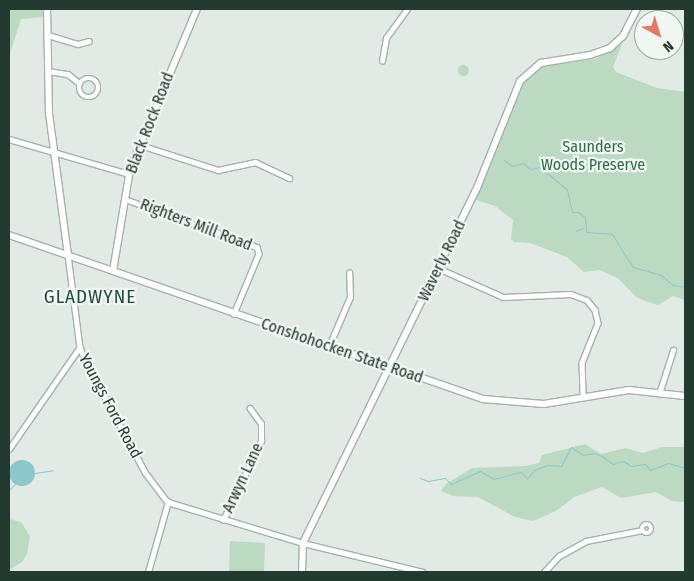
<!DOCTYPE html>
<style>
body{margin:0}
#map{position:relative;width:694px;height:581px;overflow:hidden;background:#e1eae5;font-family:"Fira Sans Condensed",sans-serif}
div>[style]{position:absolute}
.green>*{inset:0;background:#bbdac1}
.round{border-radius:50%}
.water>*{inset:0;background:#8cc7cc}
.stream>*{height:1px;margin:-0.5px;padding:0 0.5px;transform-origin:0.5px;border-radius:0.5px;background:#8cc7cc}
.roads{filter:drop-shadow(1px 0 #a4b2ab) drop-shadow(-1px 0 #a4b2ab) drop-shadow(0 1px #a4b2ab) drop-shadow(0 -1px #a4b2ab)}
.street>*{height:4.5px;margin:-2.25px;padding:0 2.25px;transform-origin:2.25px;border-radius:2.25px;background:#fff}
.street>.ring{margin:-2.25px;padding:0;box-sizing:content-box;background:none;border:4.5px solid #fff;border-radius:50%}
.secondary>*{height:6px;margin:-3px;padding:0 3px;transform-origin:3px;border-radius:3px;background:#fff}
span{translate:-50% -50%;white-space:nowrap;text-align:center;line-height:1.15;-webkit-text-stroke:4.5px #f1f7f3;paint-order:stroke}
.street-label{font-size:16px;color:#233a31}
.park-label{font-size:16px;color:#306d42}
.quarter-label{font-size:19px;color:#204a3c;letter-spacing:1px}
.frame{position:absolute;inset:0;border:10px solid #233a31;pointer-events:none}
.north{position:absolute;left:634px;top:10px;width:50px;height:50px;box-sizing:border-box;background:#f1f7f3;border:1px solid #9faba5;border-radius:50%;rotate:141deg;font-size:14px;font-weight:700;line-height:20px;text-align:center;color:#233a31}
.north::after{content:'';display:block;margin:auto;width:18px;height:22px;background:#e87761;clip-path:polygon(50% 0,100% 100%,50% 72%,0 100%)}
</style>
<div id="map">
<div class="green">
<i style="clip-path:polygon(9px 9px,44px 9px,44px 17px,21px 19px,9px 57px)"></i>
<i style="clip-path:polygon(622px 44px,613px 67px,616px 72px,657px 88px,685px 92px,685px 300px,673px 296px,658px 305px,645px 301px,636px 297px,619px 279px,600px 270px,584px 272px,567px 257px,530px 243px,514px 242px,511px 239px,513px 220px,495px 206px,476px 200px,524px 80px,540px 67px,595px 59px)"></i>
<i class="round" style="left:457.5px;top:64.5px;width:11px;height:11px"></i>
<i style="clip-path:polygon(585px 444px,601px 454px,625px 448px,643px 453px,662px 447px,685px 447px,685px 502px,672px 501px,656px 492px,621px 498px,602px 487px,574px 497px,556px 511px,533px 521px,515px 517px,478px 497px,453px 496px,441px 491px,446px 484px,472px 468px,525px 466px,539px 463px,542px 455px)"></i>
<i style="clip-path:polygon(9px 519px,21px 522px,30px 536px,27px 554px,22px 562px,9px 570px)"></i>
<i style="clip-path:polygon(230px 541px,265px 543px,264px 572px,229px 572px)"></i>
</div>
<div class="water">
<i class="round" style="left:9px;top:460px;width:26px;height:26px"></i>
</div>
<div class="stream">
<i style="left:504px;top:160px;width:10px;rotate:37deg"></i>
<i style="left:512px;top:166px;width:11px;rotate:-15deg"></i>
<i style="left:523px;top:163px;width:9px;rotate:41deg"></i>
<i style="left:530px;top:169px;width:10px;rotate:-11deg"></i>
<i style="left:540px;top:167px;width:35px;rotate:40deg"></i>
<i style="left:567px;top:190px;width:23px;rotate:77deg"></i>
<i style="left:572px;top:212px;width:6px"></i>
<i style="left:578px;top:212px;width:9px;rotate:36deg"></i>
<i style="left:585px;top:217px;width:15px;rotate:86deg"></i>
<i style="left:586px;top:232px;width:26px;rotate:4deg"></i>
<i style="left:612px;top:234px;width:39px;rotate:58deg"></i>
<i style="left:633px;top:267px;width:29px;rotate:16deg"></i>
<i style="left:661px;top:275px;width:16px;rotate:40deg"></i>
<i style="left:673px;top:285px;width:12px;rotate:9deg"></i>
<i style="left:576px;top:231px;width:8px;rotate:-23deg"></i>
<i style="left:35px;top:473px;width:18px;rotate:-9deg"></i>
<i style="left:420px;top:478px;width:9px;rotate:21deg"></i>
<i style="left:428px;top:481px;width:17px;rotate:-10deg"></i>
<i style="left:445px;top:478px;width:8px;rotate:45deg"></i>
<i style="left:451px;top:484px;width:32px;rotate:-24deg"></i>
<i style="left:480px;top:471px;width:16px;rotate:30deg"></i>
<i style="left:494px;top:479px;width:28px;rotate:-15deg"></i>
<i style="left:521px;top:472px;width:9px;rotate:49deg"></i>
<i style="left:527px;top:479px;width:11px;rotate:-52deg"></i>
<i style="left:534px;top:470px;width:14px;rotate:-21deg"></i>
<i style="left:547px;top:465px;width:14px;rotate:4deg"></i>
<i style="left:561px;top:466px;width:21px;rotate:-62deg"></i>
<i style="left:571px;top:447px;width:14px;rotate:34deg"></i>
<i style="left:583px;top:455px;width:11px;rotate:-10deg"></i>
<i style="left:594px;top:453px;width:9px;rotate:21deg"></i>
<i style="left:602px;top:456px;width:14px;rotate:36deg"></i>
<i style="left:613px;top:464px;width:10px;rotate:-17deg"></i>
<i style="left:623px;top:461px;width:9px;rotate:32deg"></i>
<i style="left:631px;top:466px;width:14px;rotate:-8deg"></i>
<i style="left:645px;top:464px;width:8px;rotate:50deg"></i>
<i style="left:650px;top:470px;width:19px;rotate:-21deg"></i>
<i style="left:668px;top:463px;width:18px;rotate:16deg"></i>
<i style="left:9px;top:490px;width:8px;rotate:-45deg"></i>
</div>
<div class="roads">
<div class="street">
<i style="left:48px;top:35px;width:31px;rotate:17deg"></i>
<i style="left:78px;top:44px;width:11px;rotate:-15deg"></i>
<i style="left:382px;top:61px;width:23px;rotate:-80deg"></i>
<i style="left:386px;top:38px;width:36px;rotate:-54deg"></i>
<i style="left:48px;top:71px;width:20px;rotate:9deg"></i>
<i style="left:68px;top:74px;width:14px;rotate:39deg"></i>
<i class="ring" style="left:79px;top:78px;width:15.5px;height:15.5px"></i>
<i style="left:9px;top:139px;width:125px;rotate:16.3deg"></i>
<i style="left:140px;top:145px;width:82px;rotate:17.8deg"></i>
<i style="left:218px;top:170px;width:38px;rotate:-12deg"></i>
<i style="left:255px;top:162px;width:38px;rotate:25deg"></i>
<i style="left:125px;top:199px;width:140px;rotate:20deg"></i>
<i style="left:257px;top:247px;width:7px;rotate:74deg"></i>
<i style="left:259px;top:254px;width:65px;rotate:112.6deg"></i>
<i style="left:68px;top:255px;width:93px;rotate:82.6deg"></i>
<i style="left:80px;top:347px;width:14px;rotate:69deg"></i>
<i style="left:85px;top:360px;width:127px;rotate:61.8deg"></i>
<i style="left:145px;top:472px;width:38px;rotate:53deg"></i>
<i style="left:168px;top:502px;width:141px;rotate:16.9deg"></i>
<i style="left:303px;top:543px;width:123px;rotate:13.6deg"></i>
<i style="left:438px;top:268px;width:71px;rotate:24deg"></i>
<i style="left:503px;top:297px;width:68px;rotate:-2.5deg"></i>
<i style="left:571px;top:294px;width:17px;rotate:21deg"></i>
<i style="left:587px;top:300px;width:13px;rotate:51deg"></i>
<i style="left:595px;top:310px;width:13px;rotate:77deg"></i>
<i style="left:598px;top:323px;width:43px;rotate:111.8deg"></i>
<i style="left:582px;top:363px;width:33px;rotate:88deg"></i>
<i style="left:329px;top:346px;width:53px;rotate:-66.8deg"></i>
<i style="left:350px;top:297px;width:24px;rotate:-92deg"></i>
<i style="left:659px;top:394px;width:46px;rotate:-72.3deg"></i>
<i style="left:9px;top:449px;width:124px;rotate:-55.2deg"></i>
<i style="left:223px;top:520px;width:88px;rotate:-64.3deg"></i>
<i style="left:261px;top:441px;width:17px;rotate:-90deg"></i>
<i style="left:261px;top:424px;width:19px;rotate:-126deg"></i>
<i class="ring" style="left:642px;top:524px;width:5.5px;height:5.5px"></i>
<i style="left:148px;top:572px;width:73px;rotate:-74.1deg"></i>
<i style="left:544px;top:572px;width:22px;rotate:-47deg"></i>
<i style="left:559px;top:556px;width:31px;rotate:-29deg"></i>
<i style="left:586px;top:541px;width:57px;rotate:-11.1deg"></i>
</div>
<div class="secondary">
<i style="left:47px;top:9px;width:104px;rotate:88.9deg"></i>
<i style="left:49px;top:113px;width:143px;rotate:82.4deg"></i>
<i style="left:9px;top:235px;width:502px;rotate:19.09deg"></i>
<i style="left:483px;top:399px;width:61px;rotate:4.7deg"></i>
<i style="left:544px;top:404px;width:86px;rotate:-9.4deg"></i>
<i style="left:629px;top:390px;width:56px;rotate:6.1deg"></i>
<i style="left:113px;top:271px;width:103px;rotate:-80.5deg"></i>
<i style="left:130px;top:169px;width:173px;rotate:-67.3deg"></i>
<i style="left:302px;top:572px;width:29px;rotate:-88deg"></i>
<i style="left:303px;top:543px;width:395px;rotate:-63.9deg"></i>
<i style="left:477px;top:188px;width:115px;rotate:-68.1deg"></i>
<i style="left:520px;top:81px;width:28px;rotate:-41deg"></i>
<i style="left:541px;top:63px;width:50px;rotate:-9.3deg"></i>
<i style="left:590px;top:55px;width:21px;rotate:-19deg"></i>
<i style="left:610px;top:48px;width:18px;rotate:-43deg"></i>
<i style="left:623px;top:36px;width:30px;rotate:-63deg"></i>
</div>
</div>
<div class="street-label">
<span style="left:150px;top:123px;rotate:-69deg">Black Rock Road</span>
<span style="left:196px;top:225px;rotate:21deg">Righters Mill Road</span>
<span style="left:442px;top:261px;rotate:-64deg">Waverly Road</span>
<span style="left:342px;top:351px;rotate:19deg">Conshohocken State Road</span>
<span style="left:110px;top:406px;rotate:62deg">Youngs Ford Road</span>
<span style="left:243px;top:478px;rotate:-65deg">Arwyn Lane</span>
</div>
<div class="park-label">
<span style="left:593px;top:156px">Saunders<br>Woods Preserve</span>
</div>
<div class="quarter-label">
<span style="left:90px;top:297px">GLADWYNE</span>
</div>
<div class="frame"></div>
<div class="north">N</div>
</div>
